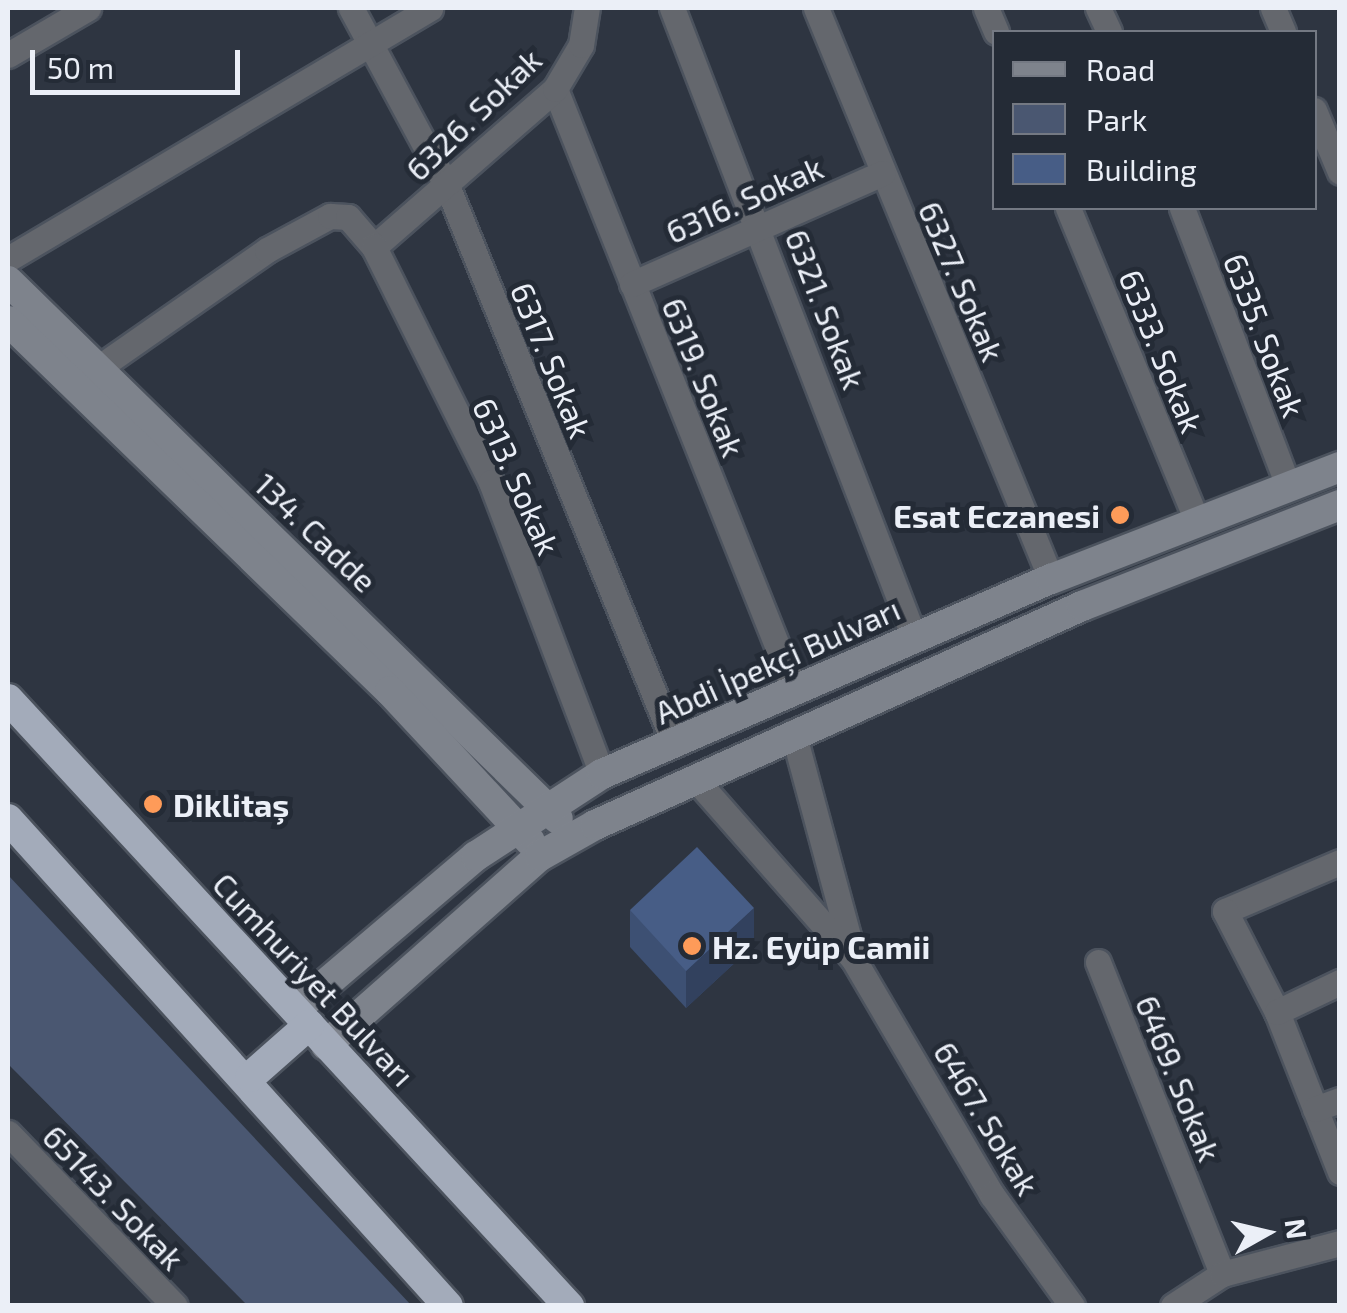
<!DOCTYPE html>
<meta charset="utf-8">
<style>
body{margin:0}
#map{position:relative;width:1347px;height:1313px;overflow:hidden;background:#2e3541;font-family:"Exo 2",sans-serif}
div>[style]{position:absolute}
.green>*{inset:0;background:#4a5771}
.roads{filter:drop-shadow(2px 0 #4c535e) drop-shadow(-2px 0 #4c535e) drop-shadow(0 2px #4c535e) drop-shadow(0 -2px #4c535e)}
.street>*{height:25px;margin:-12.5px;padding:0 12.5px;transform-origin:12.5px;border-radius:12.5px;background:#64676d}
.secondary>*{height:30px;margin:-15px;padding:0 15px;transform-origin:15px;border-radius:15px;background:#7e838c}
.highway>*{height:30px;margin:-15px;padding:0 15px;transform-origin:15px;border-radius:15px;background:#a3abba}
.wall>*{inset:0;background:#3d5073}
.shaded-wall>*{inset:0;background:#32415e}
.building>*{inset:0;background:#475d86}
.dots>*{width:28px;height:28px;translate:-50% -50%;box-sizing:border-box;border:5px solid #242b36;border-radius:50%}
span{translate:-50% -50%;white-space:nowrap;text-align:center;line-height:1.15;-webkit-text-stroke:10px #242b36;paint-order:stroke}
.street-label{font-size:32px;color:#ebeff7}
.poi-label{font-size:32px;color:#ebeff7;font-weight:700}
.right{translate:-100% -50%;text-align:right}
.left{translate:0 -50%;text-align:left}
.frame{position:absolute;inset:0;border:10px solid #ebeff7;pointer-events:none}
.legend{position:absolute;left:992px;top:30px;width:325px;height:180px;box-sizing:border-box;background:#242b36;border:2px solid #747983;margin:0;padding:12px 18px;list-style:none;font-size:30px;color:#ebeff7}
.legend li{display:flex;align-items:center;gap:20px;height:50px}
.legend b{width:50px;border:2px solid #747983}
.north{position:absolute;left:1217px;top:1183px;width:100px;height:100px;-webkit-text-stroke:8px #242b36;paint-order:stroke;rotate:82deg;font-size:28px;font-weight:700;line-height:40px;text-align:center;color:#ebeff7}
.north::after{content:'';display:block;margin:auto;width:35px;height:45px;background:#ebeff7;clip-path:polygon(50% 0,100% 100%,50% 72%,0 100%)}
.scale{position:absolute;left:30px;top:50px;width:210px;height:45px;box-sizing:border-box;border:5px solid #ebeff7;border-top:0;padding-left:12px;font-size:30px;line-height:35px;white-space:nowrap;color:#ebeff7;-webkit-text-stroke:8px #242b36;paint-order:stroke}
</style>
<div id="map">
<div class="green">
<i style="clip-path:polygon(8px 875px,411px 1305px,247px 1305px,8px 1064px)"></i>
</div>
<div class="roads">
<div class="street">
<i style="left:351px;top:8px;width:204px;rotate:61.7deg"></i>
<i style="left:448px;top:188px;width:601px;rotate:67.83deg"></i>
<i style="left:672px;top:8px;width:674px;rotate:68.96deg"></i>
<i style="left:816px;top:8px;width:617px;rotate:67.63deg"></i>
<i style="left:986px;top:8px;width:26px;rotate:67deg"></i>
<i style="left:1098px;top:8px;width:26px;rotate:65deg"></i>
<i style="left:1273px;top:8px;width:26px;rotate:67deg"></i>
<i style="left:8px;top:55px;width:93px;rotate:-30.4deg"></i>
<i style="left:555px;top:89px;width:645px;rotate:68.25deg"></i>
<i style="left:1314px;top:110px;width:67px;rotate:67.2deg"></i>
<i style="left:1068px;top:208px;width:336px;rotate:67.6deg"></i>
<i style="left:1182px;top:208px;width:298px;rotate:69.1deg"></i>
<i style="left:374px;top:247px;width:240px;rotate:-41.1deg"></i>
<i style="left:555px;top:89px;width:51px;rotate:-59.4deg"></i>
<i style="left:581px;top:45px;width:37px;rotate:-81deg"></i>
<i style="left:8px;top:259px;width:491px;rotate:-30.7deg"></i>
<i style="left:632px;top:284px;width:274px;rotate:-23.9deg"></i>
<i style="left:98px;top:368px;width:206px;rotate:-34.9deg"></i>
<i style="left:267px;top:250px;width:72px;rotate:-28.4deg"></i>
<i style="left:330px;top:216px;width:18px;rotate:3deg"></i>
<i style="left:348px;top:217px;width:40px;rotate:49deg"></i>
<i style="left:374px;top:247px;width:263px;rotate:63.5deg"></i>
<i style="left:491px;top:482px;width:312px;rotate:69.2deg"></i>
<i style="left:793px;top:732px;width:231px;rotate:74.9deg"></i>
<i style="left:697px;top:781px;width:238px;rotate:48.7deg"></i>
<i style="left:854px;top:960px;width:273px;rotate:59.6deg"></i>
<i style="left:992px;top:1195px;width:137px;rotate:54.2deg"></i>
<i style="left:1340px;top:862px;width:125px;rotate:156.9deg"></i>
<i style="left:1225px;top:911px;width:114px;rotate:62.8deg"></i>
<i style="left:1277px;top:1012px;width:172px;rotate:68.5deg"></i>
<i style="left:1098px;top:962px;width:336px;rotate:68.3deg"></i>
<i style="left:1277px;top:1012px;width:70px;rotate:-25.5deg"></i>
<i style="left:1315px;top:1109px;width:27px;rotate:-20deg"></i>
<i style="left:8px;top:1133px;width:240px;rotate:46deg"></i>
<i style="left:1173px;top:1306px;width:59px;rotate:-33.1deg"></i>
<i style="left:1222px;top:1274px;width:122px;rotate:-14.7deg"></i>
</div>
<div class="secondary">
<i style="left:8px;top:281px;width:769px;rotate:44.37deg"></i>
<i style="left:8px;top:321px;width:532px;rotate:44.09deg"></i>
<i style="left:390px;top:691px;width:205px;rotate:47deg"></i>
<i style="left:296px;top:1009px;width:236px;rotate:-40.4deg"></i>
<i style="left:476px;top:856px;width:150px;rotate:-33.1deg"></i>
<i style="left:602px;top:774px;width:490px;rotate:-23.5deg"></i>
<i style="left:1051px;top:579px;width:310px;rotate:-21.2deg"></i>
<i style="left:326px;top:1045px;width:286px;rotate:-41.5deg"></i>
<i style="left:540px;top:856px;width:63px;rotate:-29.4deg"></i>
<i style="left:595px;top:825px;width:534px;rotate:-24.21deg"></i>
<i style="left:1082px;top:606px;width:277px;rotate:-21.4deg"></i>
</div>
<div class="highway">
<i style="left:8px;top:699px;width:827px;rotate:47.26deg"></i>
<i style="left:8px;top:819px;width:656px;rotate:47.9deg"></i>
<i style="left:250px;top:1077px;width:79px;rotate:-41.4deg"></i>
</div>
</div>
<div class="wall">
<i style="clip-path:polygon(630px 910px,754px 945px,686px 1008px,630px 947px)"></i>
</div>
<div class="shaded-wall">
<i style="clip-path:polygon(754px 908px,754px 945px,686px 1008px,686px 971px)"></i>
</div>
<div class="building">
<i style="clip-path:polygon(697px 847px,754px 908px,686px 971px,630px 910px)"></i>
</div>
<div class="dots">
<i style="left:1120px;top:515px;background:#fe9b59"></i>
<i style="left:153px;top:804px;background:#fe9b59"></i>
<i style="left:692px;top:946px;background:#fe9b59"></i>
</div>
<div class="street-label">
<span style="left:473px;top:114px;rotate:-44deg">6326. Sokak</span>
<span style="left:744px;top:199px;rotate:-24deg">6316. Sokak</span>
<span style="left:962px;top:281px;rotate:67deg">6327. Sokak</span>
<span style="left:826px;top:309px;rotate:69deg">6321. Sokak</span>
<span style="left:1265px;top:335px;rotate:69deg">6335. Sokak</span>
<span style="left:1162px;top:351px;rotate:68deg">6333. Sokak</span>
<span style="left:552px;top:360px;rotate:68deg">6317. Sokak</span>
<span style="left:704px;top:377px;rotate:68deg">6319. Sokak</span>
<span style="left:517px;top:476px;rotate:66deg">6313. Sokak</span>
<span style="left:316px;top:532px;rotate:44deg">134. Cadde</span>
<span style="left:777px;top:660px;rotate:-24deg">Abdi İpekçi Bulvarı</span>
<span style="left:314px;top:979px;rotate:47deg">Cumhuriyet Bulvarı</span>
<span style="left:1179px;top:1078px;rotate:68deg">6469. Sokak</span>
<span style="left:987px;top:1118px;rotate:59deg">6467. Sokak</span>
<span style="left:114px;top:1197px;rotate:46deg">65143. Sokak</span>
</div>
<div class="poi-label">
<span class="right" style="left:1100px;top:515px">Esat Eczanesi</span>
<span class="left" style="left:173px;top:804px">Diklitaş</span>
<span class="left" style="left:712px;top:946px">Hz. Eyüp Camii</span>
</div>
<div class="frame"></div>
<ul class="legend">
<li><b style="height:12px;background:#7e838c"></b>Road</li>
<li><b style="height:28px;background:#4a5771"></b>Park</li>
<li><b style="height:28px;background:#475d86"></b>Building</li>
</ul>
<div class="north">N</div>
<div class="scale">50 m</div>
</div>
